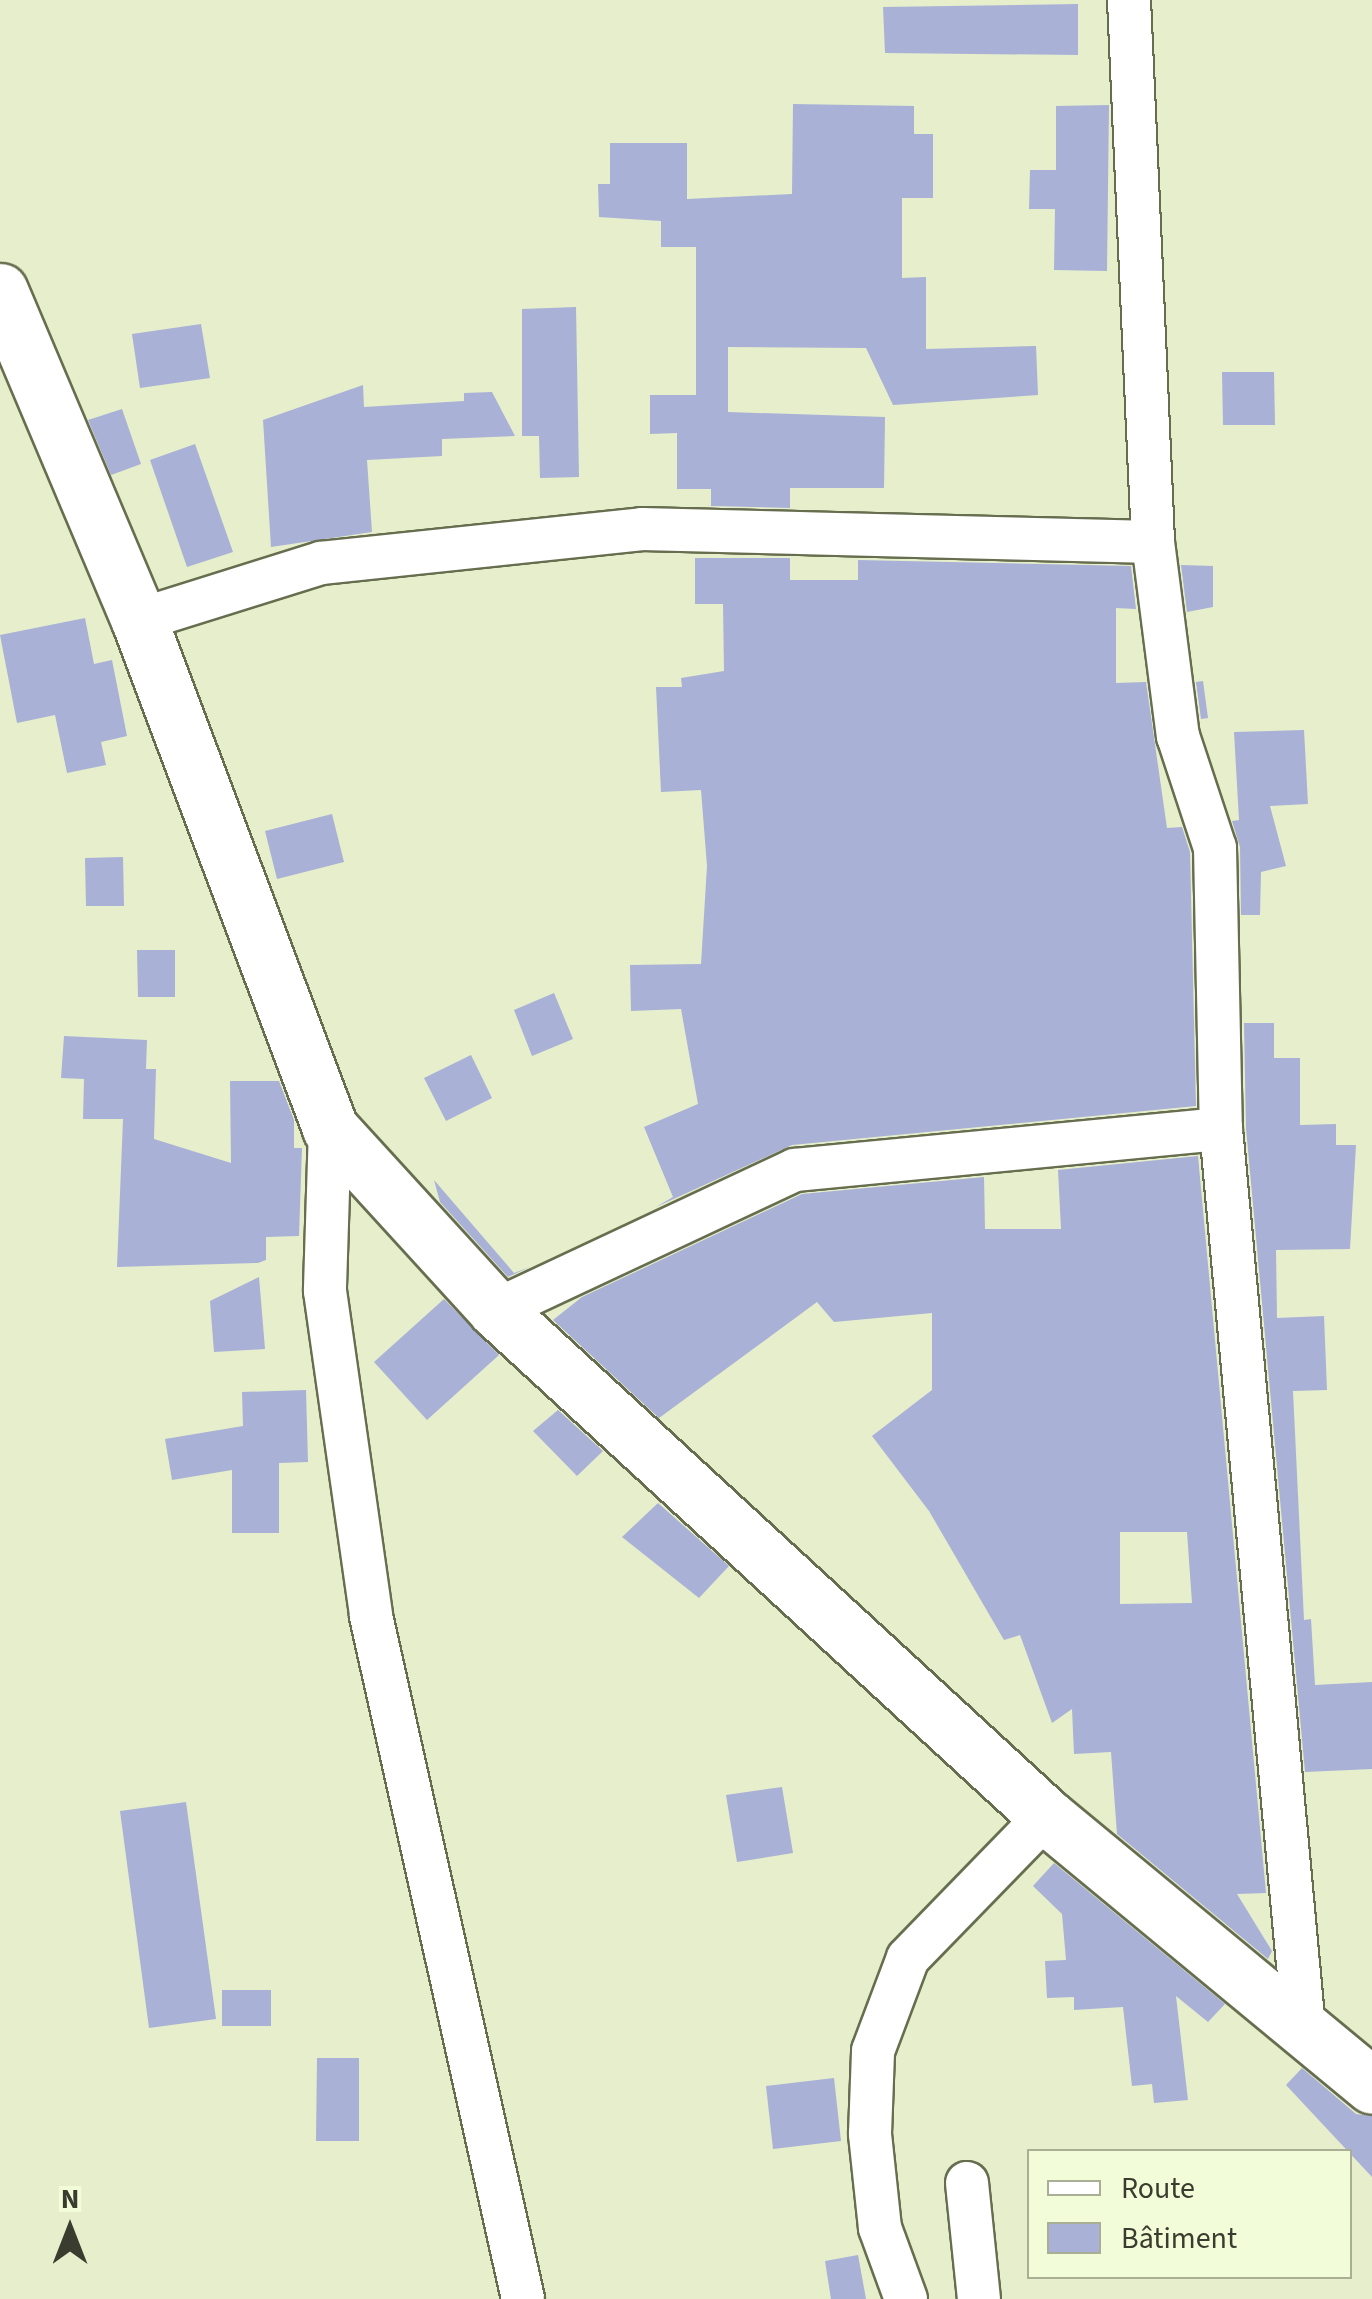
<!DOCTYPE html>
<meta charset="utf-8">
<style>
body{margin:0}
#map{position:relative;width:1372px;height:2299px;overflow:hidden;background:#e6eecb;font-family:"Source Sans 3",sans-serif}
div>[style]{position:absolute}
.building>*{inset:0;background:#a9b1d7}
.roads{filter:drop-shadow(2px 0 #676e4f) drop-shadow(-2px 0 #676e4f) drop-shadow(0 2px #676e4f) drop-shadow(0 -2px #676e4f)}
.street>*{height:42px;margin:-21px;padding:0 21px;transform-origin:21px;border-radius:21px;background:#fff}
.secondary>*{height:55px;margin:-27.5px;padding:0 27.5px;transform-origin:27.5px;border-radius:27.5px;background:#fff}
span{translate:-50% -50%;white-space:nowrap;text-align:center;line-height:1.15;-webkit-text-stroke:8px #f3fcd8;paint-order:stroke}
.legend{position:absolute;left:1027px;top:2149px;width:325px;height:130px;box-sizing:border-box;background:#f3fcd8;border:2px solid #a9af94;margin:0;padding:12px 18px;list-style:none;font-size:30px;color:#393c2e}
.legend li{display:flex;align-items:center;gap:20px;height:50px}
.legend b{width:50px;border:2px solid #a9af94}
.north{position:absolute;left:20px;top:2179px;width:100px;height:100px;-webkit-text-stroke:8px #f3fcd8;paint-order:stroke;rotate:0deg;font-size:28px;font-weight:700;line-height:40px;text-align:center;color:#393c2e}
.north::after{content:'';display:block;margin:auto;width:35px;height:45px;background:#393c2e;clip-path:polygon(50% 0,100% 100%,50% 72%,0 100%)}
</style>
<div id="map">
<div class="building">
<i style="clip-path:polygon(1078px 4px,1078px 55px,885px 53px,883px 7px)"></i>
<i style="clip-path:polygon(793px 104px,914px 106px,914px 134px,933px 134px,933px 198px,902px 198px,902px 278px,926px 277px,926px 349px,1036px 346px,1038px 395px,893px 405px,866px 348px,728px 347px,728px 412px,885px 417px,884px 488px,790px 488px,790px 508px,711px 506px,711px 489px,677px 489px,677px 433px,650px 434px,650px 395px,696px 395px,696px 247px,661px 247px,661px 221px,599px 217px,598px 184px,610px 184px,610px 143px,687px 143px,687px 199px,792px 194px)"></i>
<i style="clip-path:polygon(1109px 105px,1107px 271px,1054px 270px,1055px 209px,1029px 209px,1030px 170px,1056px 170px,1056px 106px)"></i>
<i style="clip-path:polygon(576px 307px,579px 477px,540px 478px,539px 436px,522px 436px,522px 309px)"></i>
<i style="clip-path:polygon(201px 324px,210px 378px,140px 388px,132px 334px)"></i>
<i style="clip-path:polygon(1222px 372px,1274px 372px,1275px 425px,1223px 425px)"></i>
<i style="clip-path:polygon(363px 385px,364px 407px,464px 401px,464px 393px,492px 392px,515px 436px,442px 439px,442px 456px,367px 460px,372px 532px,271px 547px,263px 420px)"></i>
<i style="clip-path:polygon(122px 409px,141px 464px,111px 475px,88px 420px)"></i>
<i style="clip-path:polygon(195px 444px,233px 552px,187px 567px,150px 460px)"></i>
<i style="clip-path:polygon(695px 558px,790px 558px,790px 580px,858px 580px,858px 560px,1131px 566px,1136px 609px,1116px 608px,1116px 683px,1146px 682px,1167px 828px,1182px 827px,1190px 852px,1196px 1106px,792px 1145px,656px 1207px,673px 1197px,644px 1127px,698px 1104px,681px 1009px,631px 1011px,630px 965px,701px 964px,707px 866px,701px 790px,661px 792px,656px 687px,682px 687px,681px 678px,724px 671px,723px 604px,695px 604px)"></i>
<i style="clip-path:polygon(1181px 565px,1213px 566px,1213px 607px,1187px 612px)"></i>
<i style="clip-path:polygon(85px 618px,94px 664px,112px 660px,127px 736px,101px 742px,106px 765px,67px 773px,55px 715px,17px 723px,0 635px)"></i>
<i style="clip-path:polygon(1203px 681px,1208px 718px,1201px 719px,1196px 682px)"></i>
<i style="clip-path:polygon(1304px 730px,1308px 804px,1270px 806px,1286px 866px,1261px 872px,1260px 915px,1241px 915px,1240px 847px,1232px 821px,1239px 820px,1234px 732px)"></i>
<i style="clip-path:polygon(332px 814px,344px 862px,277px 879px,265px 831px)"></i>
<i style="clip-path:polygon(123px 857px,124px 906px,86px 906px,85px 858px)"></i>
<i style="clip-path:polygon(137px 950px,175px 950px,175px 997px,138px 997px)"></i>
<i style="clip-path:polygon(554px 993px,573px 1039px,532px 1056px,514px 1010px)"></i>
<i style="clip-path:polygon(1244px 1023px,1274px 1023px,1274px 1058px,1300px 1058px,1300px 1125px,1336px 1124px,1336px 1145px,1356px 1145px,1350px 1249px,1276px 1250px,1277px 1318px,1324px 1316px,1327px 1390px,1293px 1391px,1304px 1620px,1311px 1619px,1315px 1685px,1372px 1682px,1372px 1769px,1305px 1772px,1246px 1128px)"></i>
<i style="clip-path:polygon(64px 1036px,147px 1040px,146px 1069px,156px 1069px,154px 1139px,231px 1163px,230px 1081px,279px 1081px,294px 1120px,294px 1148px,302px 1148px,299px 1236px,266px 1237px,266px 1260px,258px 1263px,117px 1267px,123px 1119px,83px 1119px,84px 1079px,61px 1078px)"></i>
<i style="clip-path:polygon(471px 1055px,492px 1098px,446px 1121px,424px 1078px)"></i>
<i style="clip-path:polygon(evenodd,1198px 1156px,1266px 1893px,1237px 1894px,1272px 1951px,1268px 1959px,1117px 1834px,1111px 1752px,1074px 1754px,1072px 1709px,1052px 1723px,1020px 1635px,1004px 1640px,929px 1511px,872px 1436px,932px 1390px,932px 1313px,834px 1322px,817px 1302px,659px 1418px,553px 1320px,582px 1297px,802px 1194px,984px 1177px,985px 1229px,1061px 1229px,1058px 1170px,1198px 1156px,1120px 1532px,1187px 1532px,1192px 1603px,1120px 1604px,1120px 1532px)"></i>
<i style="clip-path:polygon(434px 1180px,514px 1273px,530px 1267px,508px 1277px,440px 1202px)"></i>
<i style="clip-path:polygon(259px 1277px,265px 1349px,214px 1352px,210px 1301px)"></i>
<i style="clip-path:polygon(444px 1299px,499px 1355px,427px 1420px,374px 1362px)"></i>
<i style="clip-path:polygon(306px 1390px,308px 1462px,279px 1463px,279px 1533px,232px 1533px,232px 1470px,172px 1480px,165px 1439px,243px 1426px,242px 1392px)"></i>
<i style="clip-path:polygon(558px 1410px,603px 1451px,577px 1476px,533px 1431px)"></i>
<i style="clip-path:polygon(658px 1503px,729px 1566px,699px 1598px,622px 1537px)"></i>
<i style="clip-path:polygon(782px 1787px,793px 1853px,737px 1862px,726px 1795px)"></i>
<i style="clip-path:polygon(186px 1802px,216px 2019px,149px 2028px,120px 1811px)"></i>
<i style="clip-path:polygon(1054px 1863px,1225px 2004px,1208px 2022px,1176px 1996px,1188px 2100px,1154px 2103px,1152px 2084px,1132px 2086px,1123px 2007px,1074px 2010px,1074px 1997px,1047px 1998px,1045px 1961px,1066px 1960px,1062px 1914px,1033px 1886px)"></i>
<i style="clip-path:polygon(222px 1990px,271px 1990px,271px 2026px,222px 2026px)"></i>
<i style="clip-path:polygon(317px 2058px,359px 2058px,359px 2141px,316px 2141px)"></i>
<i style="clip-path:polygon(1302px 2068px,1356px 2114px,1372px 2116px,1372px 2177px,1286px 2085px)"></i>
<i style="clip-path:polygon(834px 2078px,841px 2141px,773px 2149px,766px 2086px)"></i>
<i style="clip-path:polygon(858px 2255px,866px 2299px,831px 2299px,825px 2261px)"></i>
</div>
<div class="roads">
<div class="street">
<i style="left:1129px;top:0;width:543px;rotate:87.46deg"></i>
<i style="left:139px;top:620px;width:191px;rotate:-17.4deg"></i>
<i style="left:321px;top:563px;width:323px;rotate:-6deg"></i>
<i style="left:642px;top:529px;width:511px;rotate:1.46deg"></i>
<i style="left:1153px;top:542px;width:196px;rotate:82.7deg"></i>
<i style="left:1178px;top:736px;width:118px;rotate:71.7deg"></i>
<i style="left:1215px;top:848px;width:281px;rotate:88.8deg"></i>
<i style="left:1221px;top:1129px;width:904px;rotate:84.73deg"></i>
<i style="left:330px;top:1128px;width:163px;rotate:91.8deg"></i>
<i style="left:325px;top:1291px;width:328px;rotate:81.9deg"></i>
<i style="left:371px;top:1616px;width:700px;rotate:77.45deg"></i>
<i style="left:496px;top:1310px;width:330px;rotate:-25.1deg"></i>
<i style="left:795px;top:1170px;width:428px;rotate:-5.5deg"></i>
<i style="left:967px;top:2183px;width:117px;rotate:84.1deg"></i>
<i style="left:906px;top:2299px;width:76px;rotate:-110.1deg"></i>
<i style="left:880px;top:2228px;width:95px;rotate:-96.1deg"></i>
<i style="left:870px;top:2134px;width:83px;rotate:-87.9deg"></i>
<i style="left:873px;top:2051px;width:99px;rotate:-69.4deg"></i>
<i style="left:908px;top:1958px;width:198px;rotate:-45.8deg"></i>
</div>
<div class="secondary">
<i style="left:0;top:291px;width:357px;rotate:67.1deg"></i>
<i style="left:139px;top:620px;width:543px;rotate:69.39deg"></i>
<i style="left:330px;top:1128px;width:246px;rotate:47.6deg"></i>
<i style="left:496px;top:1310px;width:747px;rotate:42.61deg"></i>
<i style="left:1046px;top:1816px;width:423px;rotate:39.6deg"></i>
</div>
</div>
<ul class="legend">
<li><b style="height:12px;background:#fff"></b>Route</li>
<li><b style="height:28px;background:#a9b1d7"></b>Bâtiment</li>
</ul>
<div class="north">N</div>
</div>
